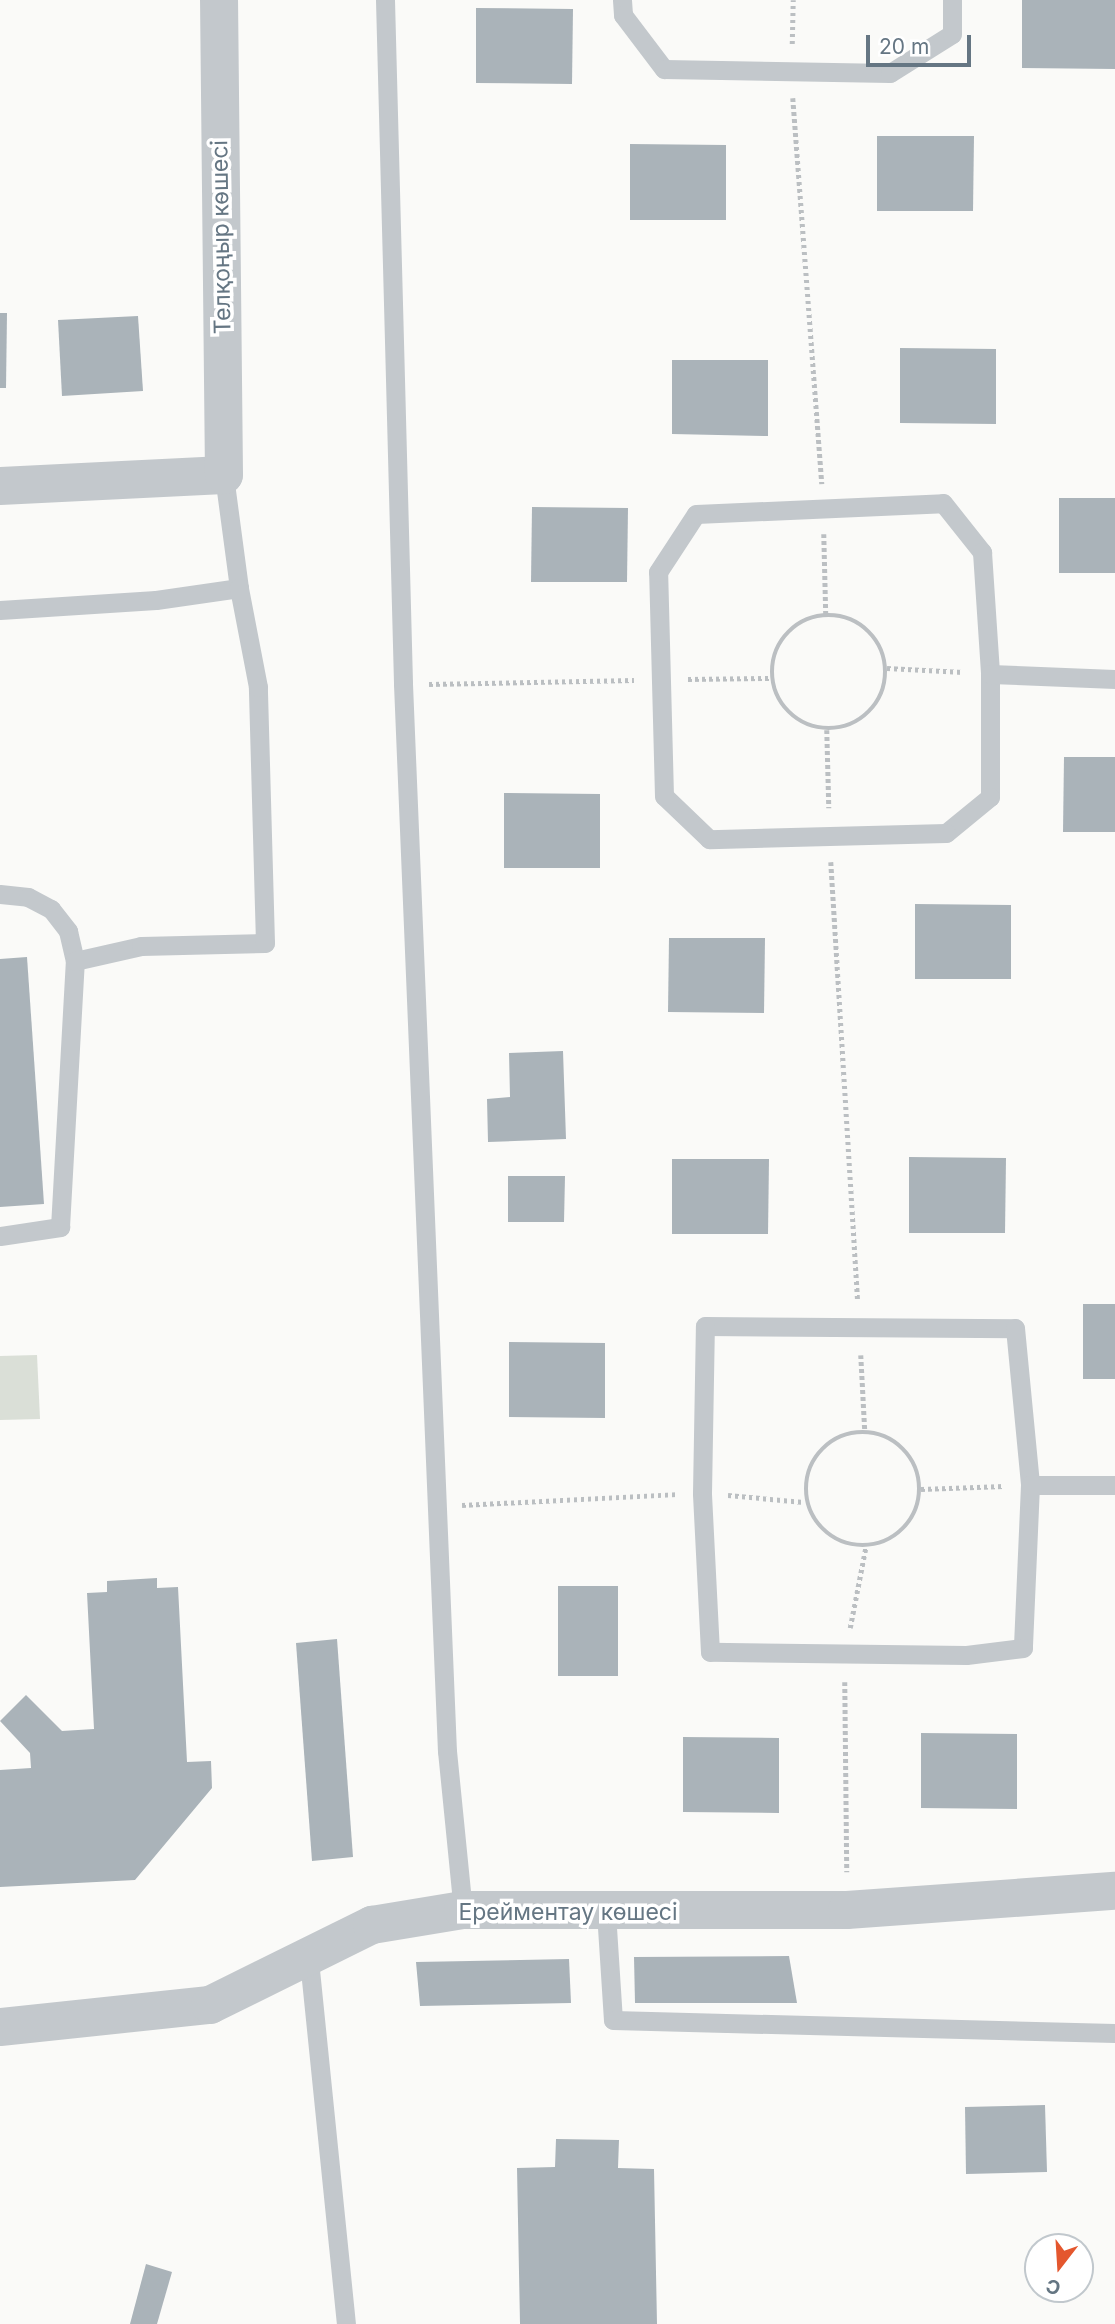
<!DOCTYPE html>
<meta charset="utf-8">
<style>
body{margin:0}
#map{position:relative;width:1115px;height:2324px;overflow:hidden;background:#fafaf8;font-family:Inter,sans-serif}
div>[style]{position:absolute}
.green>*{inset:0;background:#dadfd7}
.building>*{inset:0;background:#aab3b9}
.path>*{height:4.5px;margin-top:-2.25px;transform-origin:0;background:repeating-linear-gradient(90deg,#bbbfc2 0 3.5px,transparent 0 7px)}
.path>.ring{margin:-2.25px;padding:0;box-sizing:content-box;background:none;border:4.5px solid #bbbfc2;border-radius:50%}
.service>*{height:19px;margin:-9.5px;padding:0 9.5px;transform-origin:9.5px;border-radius:9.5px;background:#c3c8cc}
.minor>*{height:38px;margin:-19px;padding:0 19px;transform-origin:19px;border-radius:19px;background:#c3c8cc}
span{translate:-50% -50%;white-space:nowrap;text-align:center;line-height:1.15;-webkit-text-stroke:7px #fff;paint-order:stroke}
.street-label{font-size:23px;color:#657683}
.north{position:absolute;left:1024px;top:2233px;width:70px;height:70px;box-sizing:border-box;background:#fff;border:2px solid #c1c8cd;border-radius:50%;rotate:197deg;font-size:19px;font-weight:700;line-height:28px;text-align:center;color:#657683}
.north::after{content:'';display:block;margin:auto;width:24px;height:32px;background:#e4572e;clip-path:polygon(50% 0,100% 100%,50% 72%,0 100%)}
.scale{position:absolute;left:866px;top:35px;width:105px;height:32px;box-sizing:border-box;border:4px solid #657683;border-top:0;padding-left:9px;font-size:21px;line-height:24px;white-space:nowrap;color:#657683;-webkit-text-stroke:5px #fff;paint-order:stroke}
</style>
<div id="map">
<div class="green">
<i style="clip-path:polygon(37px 1355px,40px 1419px,0 1420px,0 1356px)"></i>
</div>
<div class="building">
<i style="clip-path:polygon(1022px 0,1115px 0,1115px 69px,1022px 68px)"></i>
<i style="clip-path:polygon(476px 8px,573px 9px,572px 84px,476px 83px)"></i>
<i style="clip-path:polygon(877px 136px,974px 136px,973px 211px,877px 211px)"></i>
<i style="clip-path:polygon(630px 144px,726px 145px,726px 220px,630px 220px)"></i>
<i style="clip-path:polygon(0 313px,7px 313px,6px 388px,0 388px)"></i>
<i style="clip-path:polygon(138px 316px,143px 391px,62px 396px,58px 320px)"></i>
<i style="clip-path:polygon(900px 348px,996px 349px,996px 424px,900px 423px)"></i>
<i style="clip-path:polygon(672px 360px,768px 360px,768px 436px,672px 434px)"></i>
<i style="clip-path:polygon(1059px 498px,1115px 498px,1115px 573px,1059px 573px)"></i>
<i style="clip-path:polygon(532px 507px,628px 508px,627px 582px,531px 582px)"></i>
<i style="clip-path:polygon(1064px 757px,1115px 757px,1115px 832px,1063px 832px)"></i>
<i style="clip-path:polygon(504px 793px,600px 794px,600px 868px,504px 868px)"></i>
<i style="clip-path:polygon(915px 904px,1011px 905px,1011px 979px,915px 979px)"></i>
<i style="clip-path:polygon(669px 938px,765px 938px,764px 1013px,668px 1012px)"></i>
<i style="clip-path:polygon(27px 957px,44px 1204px,0 1207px,0 959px)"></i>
<i style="clip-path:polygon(563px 1051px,566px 1139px,488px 1142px,487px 1099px,510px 1097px,509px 1053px)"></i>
<i style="clip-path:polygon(909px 1157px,1006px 1158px,1005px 1233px,909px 1233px)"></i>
<i style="clip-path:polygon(672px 1159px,769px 1159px,768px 1234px,672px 1234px)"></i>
<i style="clip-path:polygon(508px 1176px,565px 1176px,564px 1222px,508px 1222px)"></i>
<i style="clip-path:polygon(1083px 1304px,1115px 1304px,1115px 1379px,1083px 1379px)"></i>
<i style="clip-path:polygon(509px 1342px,605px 1343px,605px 1418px,509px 1417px)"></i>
<i style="clip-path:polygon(157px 1578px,157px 1588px,178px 1587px,187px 1762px,211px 1761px,212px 1788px,135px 1880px,0 1887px,0 1770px,31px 1768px,30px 1753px,0 1721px,26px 1695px,62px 1731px,94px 1729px,87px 1593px,107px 1592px,107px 1581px)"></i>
<i style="clip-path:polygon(558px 1586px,618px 1586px,618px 1676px,558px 1676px)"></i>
<i style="clip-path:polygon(337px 1639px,353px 1857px,312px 1861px,296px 1643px)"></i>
<i style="clip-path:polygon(921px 1733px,1017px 1734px,1017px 1809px,921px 1808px)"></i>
<i style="clip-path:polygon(683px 1737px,779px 1738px,779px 1813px,683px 1812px)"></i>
<i style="clip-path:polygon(789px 1956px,797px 2003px,635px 2003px,634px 1957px)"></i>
<i style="clip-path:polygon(569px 1959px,571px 2003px,420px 2006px,416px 1962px)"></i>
<i style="clip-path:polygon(1045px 2105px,1047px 2172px,966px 2174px,965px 2107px)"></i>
<i style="clip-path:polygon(556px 2139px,619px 2140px,618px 2168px,654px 2169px,657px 2324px,520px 2324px,517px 2168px,555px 2167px)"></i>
<i style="clip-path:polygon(146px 2264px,172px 2272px,157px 2324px,130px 2324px)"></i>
</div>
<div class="path">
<i style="left:792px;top:44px;width:44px;rotate:-88.7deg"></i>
<i style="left:793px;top:98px;width:387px;rotate:85.7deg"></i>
<i style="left:824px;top:534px;width:80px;rotate:88.6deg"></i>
<i class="ring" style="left:772px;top:615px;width:109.5px;height:109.5px"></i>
<i style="left:887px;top:668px;width:76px;rotate:3deg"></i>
<i style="left:688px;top:679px;width:83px;rotate:-0.7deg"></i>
<i style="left:429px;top:684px;width:205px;rotate:-1.1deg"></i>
<i style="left:827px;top:730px;width:78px;rotate:88.5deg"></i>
<i style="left:831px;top:862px;width:440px;rotate:86.5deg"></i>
<i style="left:861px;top:1355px;width:76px;rotate:87deg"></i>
<i class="ring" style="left:806px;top:1432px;width:109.5px;height:109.5px"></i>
<i style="left:921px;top:1489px;width:83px;rotate:-2.1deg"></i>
<i style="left:728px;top:1495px;width:76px;rotate:5.3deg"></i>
<i style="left:462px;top:1505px;width:215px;rotate:-2.9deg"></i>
<i style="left:850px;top:1628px;width:84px;rotate:-79deg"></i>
<i style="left:845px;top:1682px;width:190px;rotate:89.4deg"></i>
</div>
<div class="service">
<i style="left:385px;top:0;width:684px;rotate:88.49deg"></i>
<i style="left:403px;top:684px;width:1068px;rotate:87.64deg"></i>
<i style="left:447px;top:1751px;width:160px;rotate:84.3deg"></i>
<i style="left:622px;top:0;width:15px;rotate:86deg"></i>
<i style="left:623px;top:15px;width:68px;rotate:52.8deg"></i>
<i style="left:664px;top:69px;width:226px;rotate:1deg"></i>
<i style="left:890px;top:73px;width:73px;rotate:-32.2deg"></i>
<i style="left:952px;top:34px;width:34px;rotate:-90deg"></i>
<i style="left:943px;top:503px;width:63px;rotate:51.5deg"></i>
<i style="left:982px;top:552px;width:122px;rotate:86.2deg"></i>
<i style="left:990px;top:674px;width:123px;rotate:90deg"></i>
<i style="left:990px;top:797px;width:57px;rotate:140.7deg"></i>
<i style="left:946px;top:833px;width:237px;rotate:178.5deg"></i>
<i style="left:709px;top:839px;width:62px;rotate:-136.3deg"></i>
<i style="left:664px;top:796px;width:224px;rotate:-91.5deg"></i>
<i style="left:658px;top:572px;width:69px;rotate:-56.8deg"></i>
<i style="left:696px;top:514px;width:247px;rotate:-2.5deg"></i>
<i style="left:0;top:610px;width:156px;rotate:-3.7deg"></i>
<i style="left:156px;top:600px;width:84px;rotate:-8.2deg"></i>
<i style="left:239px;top:588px;width:114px;rotate:-97.6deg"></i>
<i style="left:990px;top:674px;width:125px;rotate:2.3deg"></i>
<i style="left:0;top:894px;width:28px;rotate:6deg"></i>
<i style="left:28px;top:897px;width:26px;rotate:28deg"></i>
<i style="left:51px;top:909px;width:28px;rotate:52deg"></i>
<i style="left:68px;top:931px;width:31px;rotate:77deg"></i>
<i style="left:0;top:1236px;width:61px;rotate:-8.5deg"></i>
<i style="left:60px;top:1227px;width:266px;rotate:-86.8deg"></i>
<i style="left:75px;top:961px;width:68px;rotate:-12.8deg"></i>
<i style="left:141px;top:946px;width:124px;rotate:-1.4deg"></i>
<i style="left:265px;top:943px;width:256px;rotate:-91.6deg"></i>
<i style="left:258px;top:687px;width:101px;rotate:-100.9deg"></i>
<i style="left:705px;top:1326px;width:310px;rotate:0.4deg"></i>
<i style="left:1015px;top:1328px;width:158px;rotate:84.5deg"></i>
<i style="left:1030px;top:1485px;width:163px;rotate:92.5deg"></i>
<i style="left:1023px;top:1648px;width:57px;rotate:173deg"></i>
<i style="left:966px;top:1655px;width:256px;rotate:-179.3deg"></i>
<i style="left:710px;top:1652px;width:159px;rotate:-92.9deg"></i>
<i style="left:702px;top:1493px;width:167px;rotate:-89deg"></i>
<i style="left:1030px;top:1485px;width:85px"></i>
<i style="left:606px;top:1912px;width:108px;rotate:86.3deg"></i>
<i style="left:613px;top:2020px;width:502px;rotate:1.48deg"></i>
<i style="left:309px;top:1960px;width:366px;rotate:84.2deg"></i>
</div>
<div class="minor">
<i style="left:0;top:486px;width:224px;rotate:-2.8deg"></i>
<i style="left:224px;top:475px;width:475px;rotate:-90.6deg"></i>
<i style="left:0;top:2027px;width:211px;rotate:-6deg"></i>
<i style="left:210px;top:2005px;width:181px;rotate:-26.3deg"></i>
<i style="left:372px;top:1925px;width:92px;rotate:-9.4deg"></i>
<i style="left:463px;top:1910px;width:384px"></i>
<i style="left:847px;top:1910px;width:269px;rotate:-4.1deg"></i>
</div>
<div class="street-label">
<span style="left:221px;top:237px;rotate:-91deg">Телқоңыр көшесі</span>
<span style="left:568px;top:1912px">Ерейментау көшесі</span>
</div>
<div class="north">С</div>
<div class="scale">20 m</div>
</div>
